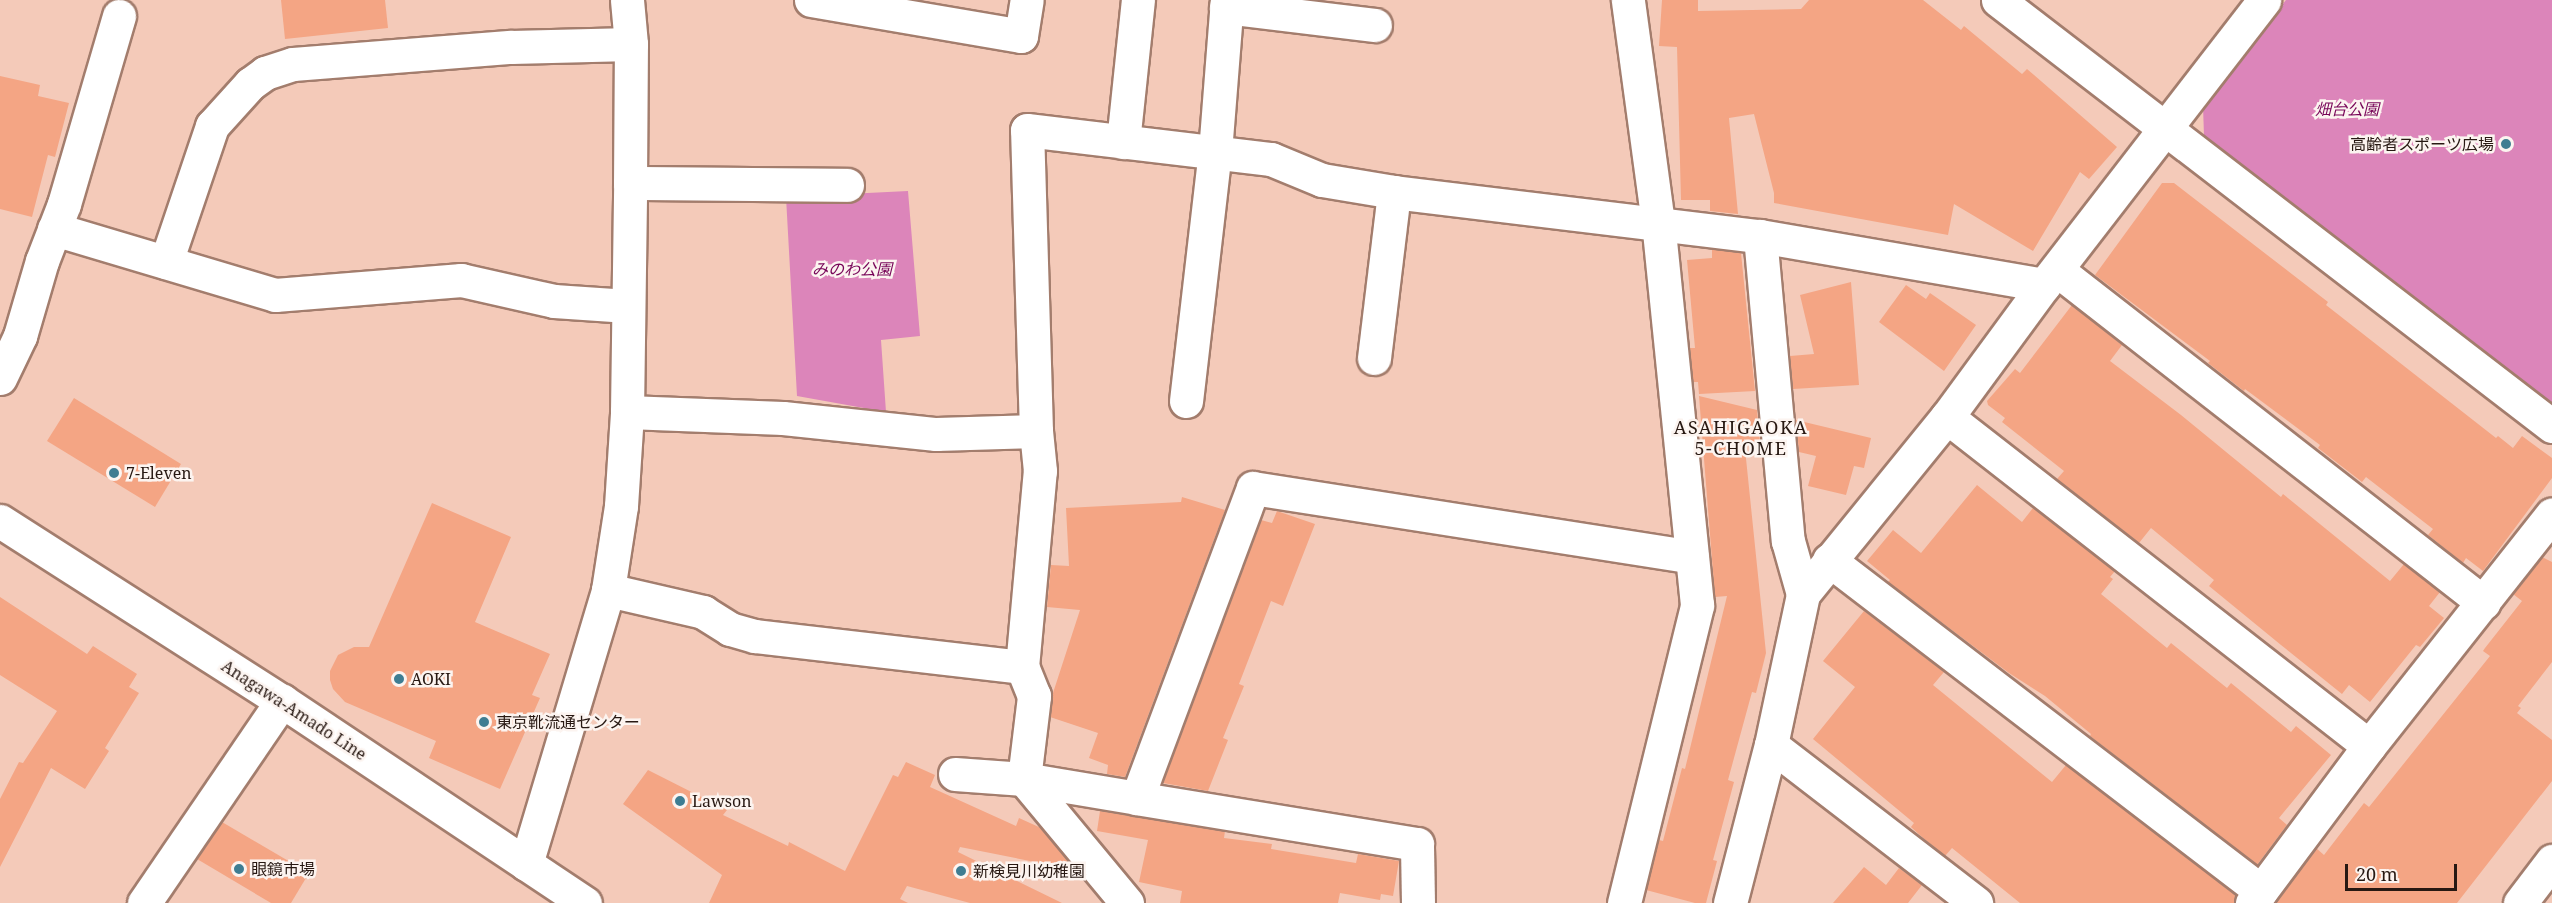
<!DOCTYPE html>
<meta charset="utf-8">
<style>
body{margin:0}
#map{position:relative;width:2552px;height:903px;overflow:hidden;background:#f4cab9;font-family:"Noto Serif","Noto Sans JP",serif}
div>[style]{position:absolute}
.green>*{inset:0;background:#dc85ba}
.building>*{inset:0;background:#f4a584}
.roads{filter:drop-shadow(2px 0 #a37d6d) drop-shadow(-2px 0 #a37d6d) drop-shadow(0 2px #a37d6d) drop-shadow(0 -2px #a37d6d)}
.minor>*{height:33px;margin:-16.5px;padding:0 16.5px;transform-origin:16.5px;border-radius:16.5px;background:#fff}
.major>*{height:33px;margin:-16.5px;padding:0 16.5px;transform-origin:16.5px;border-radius:16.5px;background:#fff}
.dots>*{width:16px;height:16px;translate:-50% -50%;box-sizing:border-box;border:3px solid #fcf4f0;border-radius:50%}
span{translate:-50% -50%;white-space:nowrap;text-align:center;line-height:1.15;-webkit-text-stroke:5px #fcf4f0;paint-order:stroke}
.park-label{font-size:16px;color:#770558;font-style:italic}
.poi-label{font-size:16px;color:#271812}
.right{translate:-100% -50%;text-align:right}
.left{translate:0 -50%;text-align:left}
.street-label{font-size:16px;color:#271812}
.neighbourhood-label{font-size:18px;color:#271812;letter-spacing:1.5px}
.scale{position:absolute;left:2345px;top:864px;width:112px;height:27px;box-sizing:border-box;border:3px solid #271812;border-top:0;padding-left:8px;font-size:18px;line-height:21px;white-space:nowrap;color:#271812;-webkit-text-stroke:4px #fcf4f0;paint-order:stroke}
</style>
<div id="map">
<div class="green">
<i style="clip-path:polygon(2286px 0,2552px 0,2552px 404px,2204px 136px,2203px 106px)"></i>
<i style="clip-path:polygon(908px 191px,920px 336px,881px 340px,886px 412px,797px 396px,786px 197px)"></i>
</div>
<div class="building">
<i style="clip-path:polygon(281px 0,385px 0,388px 28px,285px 39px)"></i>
<i style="clip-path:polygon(1662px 0,1698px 0,1698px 11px,1801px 9px,1809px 0,1923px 0,1961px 30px,1964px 26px,2022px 74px,2027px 69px,2117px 147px,2089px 179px,2080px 172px,2033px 251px,1954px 204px,1948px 235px,1774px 203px,1774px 193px,1754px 114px,1729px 118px,1738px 214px,1710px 211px,1710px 200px,1681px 200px,1677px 47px,1659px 46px)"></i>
<i style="clip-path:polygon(0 76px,40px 85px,38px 96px,69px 103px,55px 157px,48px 155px,32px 217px,0 209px)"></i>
<i style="clip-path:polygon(2162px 183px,2174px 183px,2328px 302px,2326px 305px,2496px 438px,2498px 436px,2513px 448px,2522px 436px,2552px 458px,2552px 478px,2483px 571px,2466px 558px,2463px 563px,2428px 535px,2433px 529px,2366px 477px,2362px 482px,2318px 448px,2320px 445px,2245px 389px,2244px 391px,2208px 363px,2210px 361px,2095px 275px)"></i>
<i style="clip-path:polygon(1712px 249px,1741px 253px,1755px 391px,1699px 394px,1698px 382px,1693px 382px,1690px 348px,1695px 348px,1687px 260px,1712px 258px)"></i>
<i style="clip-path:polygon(1851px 282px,1859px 385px,1793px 389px,1790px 356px,1814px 354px,1800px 295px)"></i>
<i style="clip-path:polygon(1906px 285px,1926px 299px,1930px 293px,1976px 325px,1944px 371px,1879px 322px)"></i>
<i style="clip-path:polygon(2072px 305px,2122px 345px,2110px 361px,2181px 415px,2281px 497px,2283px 494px,2390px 581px,2404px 564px,2440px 592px,2429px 606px,2444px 618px,2420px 647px,2416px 645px,2370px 702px,2349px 685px,2342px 694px,2281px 645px,2209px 586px,2214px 580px,2151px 528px,2139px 543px,2057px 479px,2064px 471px,2002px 422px,2005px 418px,1988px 405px,1987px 401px,2015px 369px,2020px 373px)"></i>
<i style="clip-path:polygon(1699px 396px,1757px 410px,1760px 443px,1744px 439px,1766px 653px,1756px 693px,1752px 692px,1728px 780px,1734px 782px,1713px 860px,1717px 861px,1706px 903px,1695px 903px,1646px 890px,1659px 840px,1663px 841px,1682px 768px,1685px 769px,1727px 596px,1715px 597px)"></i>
<i style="clip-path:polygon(74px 398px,181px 464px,155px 507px,47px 441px)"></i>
<i style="clip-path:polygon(1796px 420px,1871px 438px,1864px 468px,1854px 466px,1846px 495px,1808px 486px,1816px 456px,1799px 452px)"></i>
<i style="clip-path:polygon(1977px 485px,2022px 522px,2033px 508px,2115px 571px,2110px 577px,2113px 579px,2101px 594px,2167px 648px,2171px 643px,2227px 688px,2231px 683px,2291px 732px,2296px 726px,2331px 755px,2279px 818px,2287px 825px,2257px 865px,2090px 736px,2091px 734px,2045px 696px,2009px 673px,1888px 582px,1890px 580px,1867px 561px,1893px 530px,1921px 553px)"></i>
<i style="clip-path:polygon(1182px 497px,1225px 510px,1125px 777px,1107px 774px,1108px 765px,1089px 758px,1098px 733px,1050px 717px,1052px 696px,1080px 610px,1047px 607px,1051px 565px,1069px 566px,1066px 508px,1181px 502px)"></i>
<i style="clip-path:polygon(432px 503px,511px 537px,475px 622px,550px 654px,532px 695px,540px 698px,500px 789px,429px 758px,436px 741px,345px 702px,333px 689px,330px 680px,330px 671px,338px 655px,354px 647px,369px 647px)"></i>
<i style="clip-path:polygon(1277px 511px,1315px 524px,1283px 606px,1271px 601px,1239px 684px,1244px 686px,1223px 738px,1228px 740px,1208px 791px,1163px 783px,1261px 520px,1272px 523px)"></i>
<i style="clip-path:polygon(2542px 557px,2552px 562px,2552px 662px,2518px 706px,2521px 708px,2517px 713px,2552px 740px,2552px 781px,2457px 903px,2275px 903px,2316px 848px,2324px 855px,2364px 803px,2369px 807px,2490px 656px,2483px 651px,2485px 648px,2522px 601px,2513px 594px)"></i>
<i style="clip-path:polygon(0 597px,87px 654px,93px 646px,137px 674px,129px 687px,139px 693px,105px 748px,109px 751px,85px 789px,51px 768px,0 867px,0 799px,19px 762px,23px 763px,57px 711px,0 675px)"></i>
<i style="clip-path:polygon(1864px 611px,1944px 672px,1933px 685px,2052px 782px,2066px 765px,2236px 895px,2234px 903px,2020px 903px,1952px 848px,1945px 856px,1923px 838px,1911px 827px,1914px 823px,1813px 739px,1855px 687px,1823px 661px)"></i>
<i style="clip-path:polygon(906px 762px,935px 775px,930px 787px,1016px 826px,1019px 818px,1041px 828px,1075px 870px,960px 847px,958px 852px,1062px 903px,970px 903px,907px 886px,900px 899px,908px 903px,709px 903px,722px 875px,623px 804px,648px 770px,727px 810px,723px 815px,788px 846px,789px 842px,845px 871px,893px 775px,898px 777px)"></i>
<i style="clip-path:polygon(1100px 811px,1225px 831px,1224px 838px,1272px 844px,1271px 849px,1356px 863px,1358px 854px,1399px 861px,1393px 896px,1381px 894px,1380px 900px,1340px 893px,1338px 903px,1180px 903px,1182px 891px,1139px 882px,1148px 840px,1097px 831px)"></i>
<i style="clip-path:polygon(222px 822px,309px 873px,291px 903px,271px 903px,197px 859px)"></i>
<i style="clip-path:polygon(1864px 867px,1886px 885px,1899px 868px,1922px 885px,1908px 903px,1833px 903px)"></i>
</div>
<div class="roads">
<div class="minor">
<i style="left:811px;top:0;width:213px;rotate:9.7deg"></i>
<i style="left:1021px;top:36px;width:36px;rotate:-81deg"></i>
<i style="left:1998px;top:0;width:699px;rotate:37.56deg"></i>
<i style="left:1226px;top:7px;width:150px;rotate:6.9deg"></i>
<i style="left:1123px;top:142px;width:143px;rotate:-84deg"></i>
<i style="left:630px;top:183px;width:217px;rotate:0.5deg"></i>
<i style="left:54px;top:229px;width:231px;rotate:16.6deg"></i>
<i style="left:275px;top:295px;width:187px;rotate:-4.6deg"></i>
<i style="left:461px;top:280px;width:95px;rotate:12.7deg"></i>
<i style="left:554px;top:301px;width:74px;rotate:3.9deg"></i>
<i style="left:1760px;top:236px;width:306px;rotate:84.8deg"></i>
<i style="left:1788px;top:541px;width:55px;rotate:74.2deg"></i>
<i style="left:166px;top:262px;width:144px;rotate:-71.3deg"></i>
<i style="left:212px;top:126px;width:57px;rotate:-47.9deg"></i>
<i style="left:250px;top:84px;width:19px;rotate:-36deg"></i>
<i style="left:265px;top:73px;width:29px;rotate:-18deg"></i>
<i style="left:293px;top:64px;width:219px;rotate:-4.5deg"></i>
<i style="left:511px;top:47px;width:120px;rotate:-1.4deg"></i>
<i style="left:2057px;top:270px;width:541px;rotate:37.95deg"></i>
<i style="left:1374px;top:358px;width:167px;rotate:-83.1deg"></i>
<i style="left:0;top:378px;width:47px;rotate:-64.5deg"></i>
<i style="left:20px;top:336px;width:78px;rotate:-73.7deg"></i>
<i style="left:42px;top:261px;width:61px;rotate:-68.9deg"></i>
<i style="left:64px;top:204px;width:196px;rotate:-73.7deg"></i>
<i style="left:1186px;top:401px;width:251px;rotate:-83.4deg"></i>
<i style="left:1215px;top:152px;width:152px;rotate:-85.5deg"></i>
<i style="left:627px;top:412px;width:156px;rotate:2.2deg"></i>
<i style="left:783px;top:418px;width:154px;rotate:6deg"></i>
<i style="left:936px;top:434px;width:100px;rotate:-1.7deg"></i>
<i style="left:1947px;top:417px;width:535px;rotate:37.94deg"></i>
<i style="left:1829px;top:560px;width:544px;rotate:37.46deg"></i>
<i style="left:608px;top:590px;width:98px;rotate:13deg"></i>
<i style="left:703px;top:612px;width:32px;rotate:32deg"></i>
<i style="left:730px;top:629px;width:26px;rotate:16deg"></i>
<i style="left:755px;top:636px;width:269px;rotate:6.6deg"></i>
<i style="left:1771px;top:745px;width:259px;rotate:37.6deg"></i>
<i style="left:955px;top:774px;width:69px;rotate:4.1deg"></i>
<i style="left:1024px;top:779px;width:115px;rotate:9.5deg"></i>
<i style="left:526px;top:864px;width:286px;rotate:-73.3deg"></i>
<i style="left:608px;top:590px;width:85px;rotate:-81.2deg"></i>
<i style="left:621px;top:506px;width:94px;rotate:-86.3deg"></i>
<i style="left:627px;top:412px;width:229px;rotate:-89.2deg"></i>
<i style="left:630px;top:183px;width:139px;rotate:-89.6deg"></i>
<i style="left:631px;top:44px;width:44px;rotate:-95.2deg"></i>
<i style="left:144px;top:903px;width:245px;rotate:-55.7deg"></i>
<i style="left:1127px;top:903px;width:161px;rotate:-129.7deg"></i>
<i style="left:1024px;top:779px;width:84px;rotate:-83.1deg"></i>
<i style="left:1034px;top:696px;width:31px;rotate:-112deg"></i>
<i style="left:1022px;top:667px;width:197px;rotate:-84.8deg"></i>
<i style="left:1040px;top:471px;width:40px;rotate:-95.7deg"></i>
<i style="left:1036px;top:431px;width:301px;rotate:-91.7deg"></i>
<i style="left:1027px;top:130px;width:246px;rotate:6.8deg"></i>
<i style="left:1271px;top:159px;width:55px;rotate:22.4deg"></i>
<i style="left:1322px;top:180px;width:73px;rotate:9.5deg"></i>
<i style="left:1394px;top:192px;width:369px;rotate:6.9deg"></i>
<i style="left:1760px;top:236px;width:288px;rotate:9.8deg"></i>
<i style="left:1418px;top:903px;width:59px;rotate:-91deg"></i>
<i style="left:1417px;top:844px;width:284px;rotate:-170.7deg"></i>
<i style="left:1137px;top:798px;width:331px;rotate:-69.5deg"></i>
<i style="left:1253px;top:488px;width:444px;rotate:8.9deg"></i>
<i style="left:1624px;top:903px;width:307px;rotate:-76.2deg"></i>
<i style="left:1697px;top:605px;width:384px;rotate:-95.8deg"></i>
<i style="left:1658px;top:223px;width:225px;rotate:-97.7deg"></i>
<i style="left:1730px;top:903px;width:163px;rotate:-75.5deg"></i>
<i style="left:1771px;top:745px;width:154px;rotate:-78deg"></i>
<i style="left:1803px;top:594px;width:228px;rotate:-50.9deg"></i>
<i style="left:1947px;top:417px;width:164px;rotate:-53.7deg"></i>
<i style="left:2044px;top:285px;width:360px;rotate:-52.3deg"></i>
<i style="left:2252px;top:903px;width:196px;rotate:-53.3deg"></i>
<i style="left:2369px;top:746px;width:295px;rotate:-51.7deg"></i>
<i style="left:2520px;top:903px;width:53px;rotate:-52.7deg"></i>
</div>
<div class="major">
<i style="left:0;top:521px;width:335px;rotate:32.6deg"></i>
<i style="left:282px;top:701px;width:364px;rotate:33.7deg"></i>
</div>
</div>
<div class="dots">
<i style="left:2506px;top:144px;background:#3f7d92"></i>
<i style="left:114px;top:473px;background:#3f7d92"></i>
<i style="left:399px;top:679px;background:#3f7d92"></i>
<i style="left:484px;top:722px;background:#3f7d92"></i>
<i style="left:680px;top:801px;background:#3f7d92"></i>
<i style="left:239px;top:869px;background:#3f7d92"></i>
<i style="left:961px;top:871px;background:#3f7d92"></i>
</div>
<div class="park-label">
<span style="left:2347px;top:109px">畑台公園</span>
<span style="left:852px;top:269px">みのわ公園</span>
</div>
<div class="poi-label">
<span class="right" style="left:2494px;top:144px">高齢者スポーツ広場</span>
<span class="left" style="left:126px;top:473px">7-Eleven</span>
<span class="left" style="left:411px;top:679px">AOKI</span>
<span class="left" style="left:496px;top:722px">東京靴流通センター</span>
<span class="left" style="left:692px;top:801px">Lawson</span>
<span class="left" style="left:251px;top:869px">眼鏡市場</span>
<span class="left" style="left:973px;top:871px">新検見川幼稚園</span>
</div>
<div class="street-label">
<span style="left:294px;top:710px;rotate:33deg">Anagawa-Amado Line</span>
</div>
<div class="neighbourhood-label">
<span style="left:1741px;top:438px">ASAHIGAOKA<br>5-CHOME</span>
</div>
<div class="scale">20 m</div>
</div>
